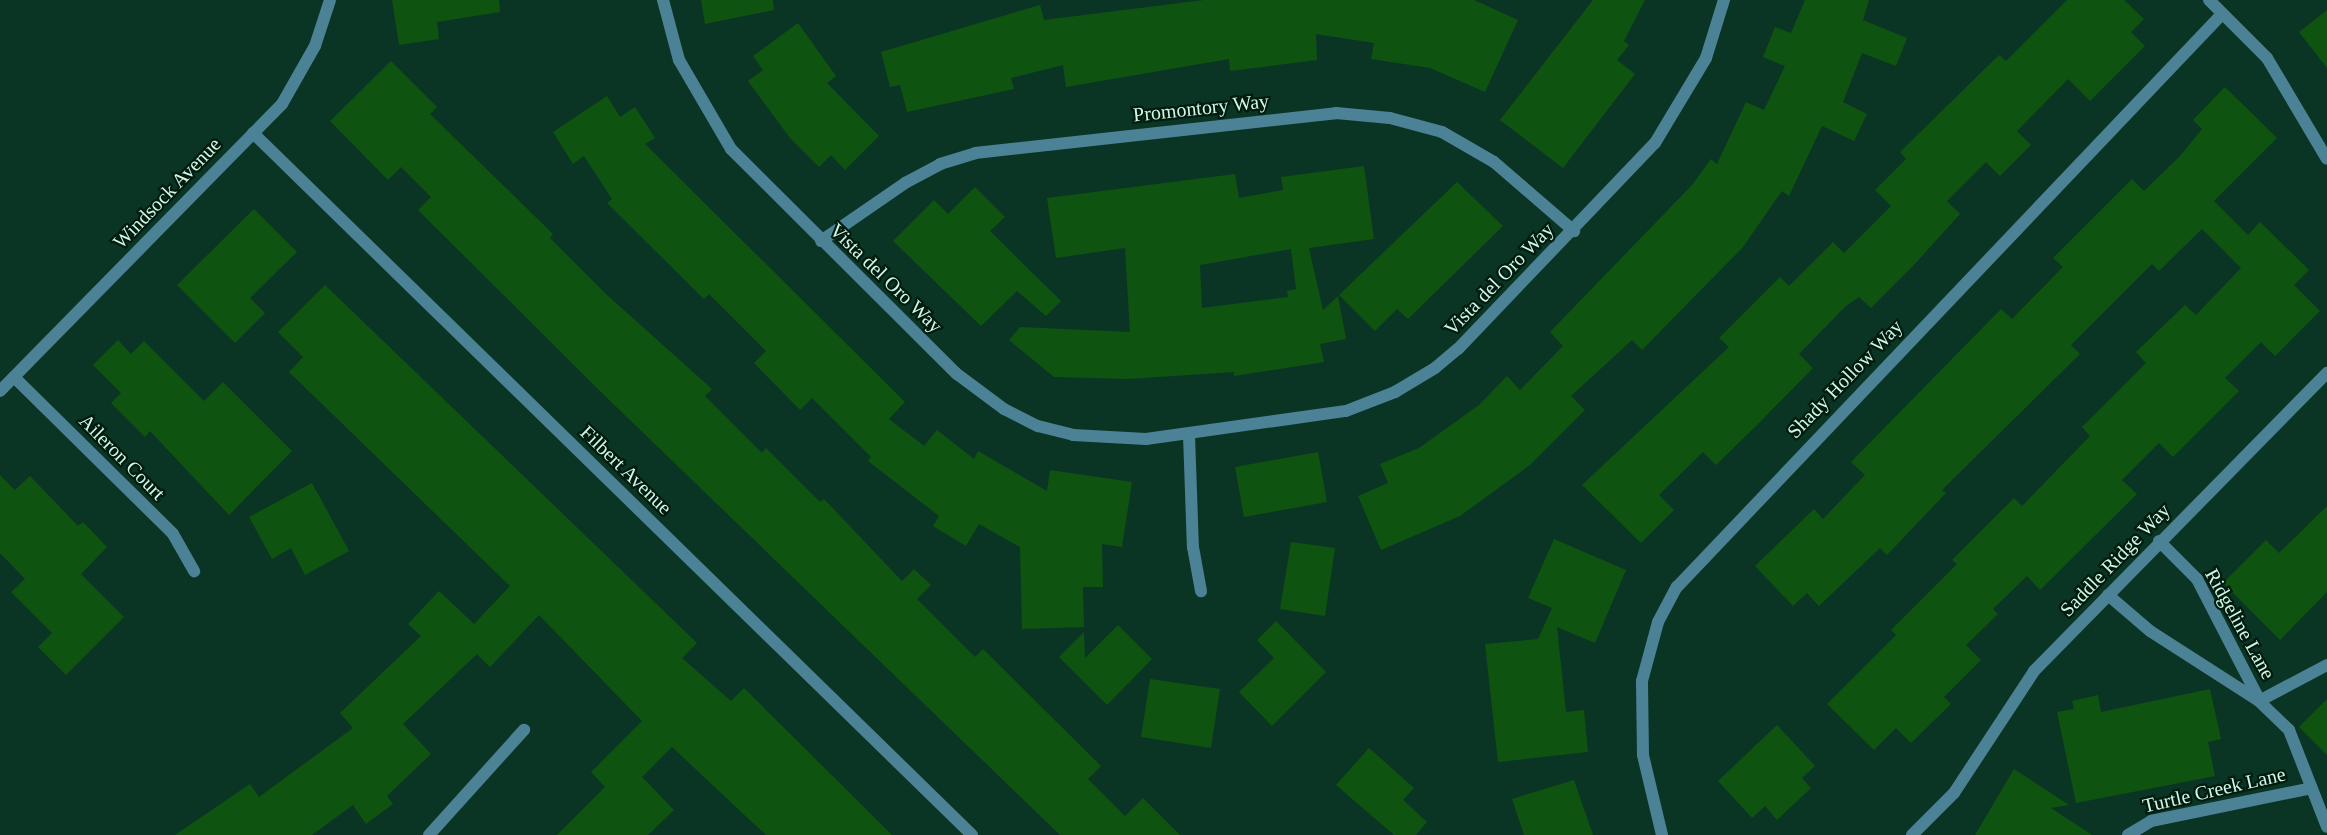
<!DOCTYPE html>
<style>
body{margin:0}
#map{position:relative;width:2327px;height:835px;overflow:hidden;background:#0a3525;font-family:"Times New Roman",serif}
div>[style]{position:absolute}
.building>*{inset:0;background:#0f5311}
.minor>*{height:12px;margin:-6px;padding:0 6px;transform-origin:6px;border-radius:6px;background:#4b8296}
span{translate:-50% -50%;white-space:nowrap;text-align:center;line-height:1.15;-webkit-text-stroke:4.5px #001b0f;paint-order:stroke}
.street-label{font-size:20px;color:#d2f8e4}
</style>
<div id="map">
<div class="building">
<i style="clip-path:polygon(392px 0,499px 0,500px 12px,437px 22px,439px 39px,399px 45px)"></i>
<i style="clip-path:polygon(701px 0,773px 0,774px 10px,705px 24px)"></i>
<i style="clip-path:polygon(1204px 0,1474px 0,1518px 20px,1485px 92px,1430px 68px,1371px 59px,1374px 43px,1316px 34px,1317px 60px,1230px 71px,1229px 59px,1066px 87px,1063px 65px,1011px 78px,1014px 89px,907px 112px,900px 85px,890px 87px,881px 52px,1040px 5px,1044px 20px)"></i>
<i style="clip-path:polygon(1593px 0,1645px 0,1624px 41px,1629px 45px,1617px 60px,1635px 74px,1563px 168px,1500px 120px)"></i>
<i style="clip-path:polygon(1805px 0,1869px 0,1863px 20px,1907px 38px,1896px 66px,1862px 53px,1843px 102px,1867px 114px,1854px 141px,1822px 126px,1789px 196px,1782px 191px,1743px 247px,1642px 350px,1632px 340px,1571px 396px,1585px 410px,1530px 465px,1460px 516px,1381px 550px,1358px 496px,1388px 483px,1380px 464px,1419px 448px,1479px 405px,1507px 376px,1520px 390px,1563px 346px,1550px 332px,1692px 185px,1711px 159px,1717px 164px,1746px 102px,1764px 110px,1785px 66px,1763px 57px,1775px 27px,1791px 33px)"></i>
<i style="clip-path:polygon(2067px 0,2124px 0,2144px 19px,2131px 32px,2145px 46px,2090px 101px,2068px 79px,2017px 131px,2031px 145px,2000px 176px,1986px 162px,1947px 201px,1960px 214px,1913px 266px,1871px 308px,1859px 297px,1846px 306px,1799px 354px,1813px 368px,1758px 424px,1716px 465px,1703px 452px,1659px 495px,1674px 510px,1641px 543px,1582px 485px,1729px 347px,1719px 338px,1780px 277px,1789px 286px,1833px 242px,1844px 253px,1891px 206px,1875px 190px,1906px 159px,1900px 152px,1999px 55px,2006px 61px)"></i>
<i style="clip-path:polygon(2327px 10px,2327px 68px,2299px 32px)"></i>
<i style="clip-path:polygon(798px 23px,836px 76px,827px 83px,879px 136px,845px 170px,831px 155px,819px 167px,790px 138px,748px 81px,763px 70px,753px 56px)"></i>
<i style="clip-path:polygon(391px 61px,437px 107px,430px 114px,553px 234px,550px 238px,607px 295px,712px 389px,705px 396px,762px 453px,766px 448px,820px 502px,824px 499px,902px 581px,914px 569px,931px 585px,917px 599px,975px 657px,983px 649px,1101px 766px,1088px 779px,1125px 816px,1143px 798px,1180px 835px,1060px 835px,601px 392px,418px 210px,431px 197px,401px 167px,388px 180px,330px 121px)"></i>
<i style="clip-path:polygon(2225px 87px,2277px 138px,2214px 201px,2248px 235px,2260px 222px,2309px 270px,2294px 285px,2320px 311px,2275px 356px,2261px 342px,2225px 378px,2239px 391px,2173px 457px,2159px 443px,2122px 480px,2137px 494px,2040px 590px,2027px 576px,1993px 609px,1998px 614px,1966px 645px,1981px 660px,1944px 697px,1951px 704px,1911px 743px,1896px 728px,1874px 750px,1827px 704px,1896px 635px,1891px 630px,1957px 564px,1952px 560px,2014px 498px,2022px 506px,2090px 436px,2082px 427px,2146px 363px,2136px 352px,2185px 305px,2196px 315px,2241px 268px,2202px 229px,2159px 271px,2152px 264px,2071px 345px,2080px 354px,1942px 490px,1946px 493px,1887px 555px,1880px 548px,1819px 606px,1807px 593px,1793px 606px,1755px 566px,1814px 509px,1823px 519px,1865px 475px,1851px 462px,2001px 309px,2012px 319px,2063px 267px,2053px 258px,2132px 179px,2144px 191px,2180px 156px,2202px 129px,2193px 120px)"></i>
<i style="clip-path:polygon(607px 96px,620px 117px,635px 107px,655px 138px,645px 144px,905px 402px,889px 419px,924px 446px,937px 430px,974px 459px,978px 451px,1047px 491px,1050px 470px,1132px 482px,1122px 547px,1102px 544px,1103px 587px,1083px 587px,1084px 627px,1022px 629px,1020px 547px,979px 524px,966px 546px,933px 526px,939px 516px,868px 461px,871px 457px,812px 398px,800px 410px,754px 363px,766px 351px,709px 294px,704px 299px,607px 203px,612px 199px,584px 156px,573px 164px,553px 132px)"></i>
<i style="clip-path:polygon(evenodd,1364px 166px,1374px 239px,1309px 248px,1323px 310px,1338px 296px,1346px 339px,1320px 344px,1324px 362px,1234px 376px,1234px 372px,1129px 379px,1054px 377px,1009px 340px,1020px 327px,1130px 332px,1125px 248px,1056px 258px,1047px 198px,1235px 174px,1239px 198px,1283px 190px,1281px 177px,1364px 166px,1291px 249px,1296px 289px,1287px 291px,1288px 297px,1202px 308px,1200px 265px,1291px 249px)"></i>
<i style="clip-path:polygon(1457px 182px,1503px 226px,1408px 319px,1397px 309px,1375px 331px,1339px 295px)"></i>
<i style="clip-path:polygon(975px 187px,1005px 217px,990px 231px,1061px 301px,1046px 316px,1017px 291px,981px 326px,893px 241px,934px 200px,948px 214px)"></i>
<i style="clip-path:polygon(254px 209px,297px 252px,250px 298px,265px 313px,235px 343px,177px 285px)"></i>
<i style="clip-path:polygon(325px 285px,697px 643px,682px 658px,731px 701px,744px 688px,892px 835px,766px 835px,672px 747px,642px 777px,674px 810px,648px 835px,557px 835px,605px 787px,591px 772px,642px 721px,539px 615px,490px 667px,477px 654px,403px 724px,431px 754px,387px 796px,393px 804px,366px 824px,353px 805px,312px 835px,175px 835px,250px 784px,259px 797px,353px 728px,340px 713px,421px 636px,408px 624px,439px 591px,474px 624px,510px 586px,289px 372px,303px 357px,278px 332px)"></i>
<i style="clip-path:polygon(118px 340px,131px 354px,144px 341px,204px 401px,223px 382px,292px 451px,229px 515px,150px 431px,145px 437px,111px 403px,121px 393px,93px 365px)"></i>
<i style="clip-path:polygon(1318px 452px,1327px 502px,1244px 517px,1235px 467px)"></i>
<i style="clip-path:polygon(0 475px,15px 490px,30px 476px,78px 526px,83px 522px,107px 547px,81px 574px,124px 617px,66px 675px,38px 647px,52px 633px,11px 592px,25px 579px,0 553px)"></i>
<i style="clip-path:polygon(312px 483px,349px 551px,305px 575px,291px 548px,272px 559px,249px 517px)"></i>
<i style="clip-path:polygon(2327px 506px,2327px 592px,2280px 640px,2223px 583px,2266px 540px,2279px 553px)"></i>
<i style="clip-path:polygon(1554px 539px,1626px 570px,1595px 643px,1557px 627px,1566px 712px,1584px 710px,1588px 752px,1498px 762px,1485px 644px,1538px 639px,1552px 608px,1528px 598px)"></i>
<i style="clip-path:polygon(1291px 542px,1335px 548px,1325px 616px,1280px 609px)"></i>
<i style="clip-path:polygon(1276px 621px,1326px 672px,1272px 726px,1239px 692px,1274px 658px,1257px 640px)"></i>
<i style="clip-path:polygon(1118px 625px,1152px 659px,1107px 705px,1059px 657px,1084px 632px,1085px 658px)"></i>
<i style="clip-path:polygon(1150px 679px,1220px 689px,1211px 748px,1141px 737px)"></i>
<i style="clip-path:polygon(2210px 689px,2221px 739px,2208px 742px,2215px 776px,2076px 803px,2057px 712px,2074px 709px,2072px 701px,2098px 695px,2101px 712px)"></i>
<i style="clip-path:polygon(2327px 699px,2327px 755px,2299px 727px)"></i>
<i style="clip-path:polygon(1777px 725px,1815px 766px,1802px 778px,1811px 788px,1777px 820px,1765px 806px,1752px 818px,1718px 781px)"></i>
<i style="clip-path:polygon(1369px 748px,1414px 788px,1403px 800px,1427px 822px,1416px 835px,1394px 835px,1336px 785px)"></i>
<i style="clip-path:polygon(2014px 769px,2069px 805px,2051px 808px,2092px 835px,1975px 835px)"></i>
<i style="clip-path:polygon(1574px 780px,1593px 835px,1524px 835px,1512px 799px)"></i>
</div>
<div class="minor">
<i style="left:663px;top:0;width:62px;rotate:75.1deg"></i>
<i style="left:679px;top:60px;width:103px;rotate:59.7deg"></i>
<i style="left:731px;top:149px;width:319px;rotate:44.9deg"></i>
<i style="left:957px;top:374px;width:59px;rotate:36.7deg"></i>
<i style="left:1004px;top:409px;width:38px;rotate:27deg"></i>
<i style="left:1038px;top:426px;width:36px;rotate:14deg"></i>
<i style="left:1073px;top:435px;width:73px;rotate:3.1deg"></i>
<i style="left:1146px;top:439px;width:202px;rotate:-8deg"></i>
<i style="left:1346px;top:411px;width:53px;rotate:-21.2deg"></i>
<i style="left:1395px;top:392px;width:47px;rotate:-31deg"></i>
<i style="left:1435px;top:368px;width:30px;rotate:-40deg"></i>
<i style="left:1458px;top:349px;width:285px;rotate:-46.3deg"></i>
<i style="left:1655px;top:143px;width:99px;rotate:-59deg"></i>
<i style="left:1706px;top:58px;width:61px;rotate:-72.8deg"></i>
<i style="left:2209px;top:0;width:82px;rotate:45deg"></i>
<i style="left:2267px;top:58px;width:117px;rotate:59.3deg"></i>
<i style="left:253px;top:133px;width:1005px;rotate:44.31deg"></i>
<i style="left:821px;top:241px;width:102px;rotate:-34.6deg"></i>
<i style="left:905px;top:183px;width:40px;rotate:-28deg"></i>
<i style="left:940px;top:164px;width:37px;rotate:-17deg"></i>
<i style="left:975px;top:153px;width:363px;rotate:-6.3deg"></i>
<i style="left:1336px;top:113px;width:54px;rotate:5.3deg"></i>
<i style="left:1390px;top:118px;width:54px;rotate:15.1deg"></i>
<i style="left:1442px;top:132px;width:60px;rotate:30deg"></i>
<i style="left:1494px;top:162px;width:106px;rotate:40.8deg"></i>
<i style="left:14px;top:377px;width:223px;rotate:44.6deg"></i>
<i style="left:173px;top:534px;width:43px;rotate:60.4deg"></i>
<i style="left:0;top:391px;width:402px;rotate:-45.5deg"></i>
<i style="left:282px;top:104px;width:67px;rotate:-60.4deg"></i>
<i style="left:315px;top:46px;width:48px;rotate:-71.9deg"></i>
<i style="left:1189px;top:435px;width:112px;rotate:88deg"></i>
<i style="left:1193px;top:547px;width:45px;rotate:79.7deg"></i>
<i style="left:2159px;top:541px;width:54px;rotate:45deg"></i>
<i style="left:2197px;top:579px;width:135px;rotate:62.7deg"></i>
<i style="left:2108px;top:595px;width:55px;rotate:40.6deg"></i>
<i style="left:2150px;top:631px;width:130px;rotate:32.7deg"></i>
<i style="left:2259px;top:701px;width:42px;rotate:44deg"></i>
<i style="left:2289px;top:730px;width:104px;rotate:68.6deg"></i>
<i style="left:2259px;top:701px;width:77px;rotate:-27.9deg"></i>
<i style="left:429px;top:835px;width:142px;rotate:-47.9deg"></i>
<i style="left:1662px;top:835px;width:82px;rotate:-103.4deg"></i>
<i style="left:1643px;top:755px;width:74px;rotate:-90.8deg"></i>
<i style="left:1642px;top:681px;width:61px;rotate:-74.8deg"></i>
<i style="left:1658px;top:622px;width:40px;rotate:-62deg"></i>
<i style="left:1677px;top:587px;width:791px;rotate:-46.43deg"></i>
<i style="left:1912px;top:835px;width:59px;rotate:-45deg"></i>
<i style="left:1954px;top:793px;width:146px;rotate:-56.7deg"></i>
<i style="left:2034px;top:671px;width:418px;rotate:-45.5deg"></i>
<i style="left:2128px;top:835px;width:27px;rotate:-31deg"></i>
<i style="left:2151px;top:821px;width:164px;rotate:-11.6deg"></i>
</div>
<div class="street-label">
<span style="left:1201px;top:108px;rotate:-6deg">Promontory Way</span>
<span style="left:167px;top:193px;rotate:-46deg">Windsock Avenue</span>
<span style="left:886px;top:278px;rotate:44deg">Vista del Oro Way</span>
<span style="left:1499px;top:279px;rotate:-46deg">Vista del Oro Way</span>
<span style="left:1845px;top:379px;rotate:-46deg">Shady Hollow Way</span>
<span style="left:122px;top:457px;rotate:45deg">Aileron Court</span>
<span style="left:626px;top:470px;rotate:44deg">Filbert Avenue</span>
<span style="left:2115px;top:560px;rotate:-46deg">Saddle Ridge Way</span>
<span style="left:2240px;top:624px;rotate:61deg">Ridgeline Lane</span>
<span style="left:2214px;top:790px;rotate:-13deg">Turtle Creek Lane</span>
</div>
</div>
